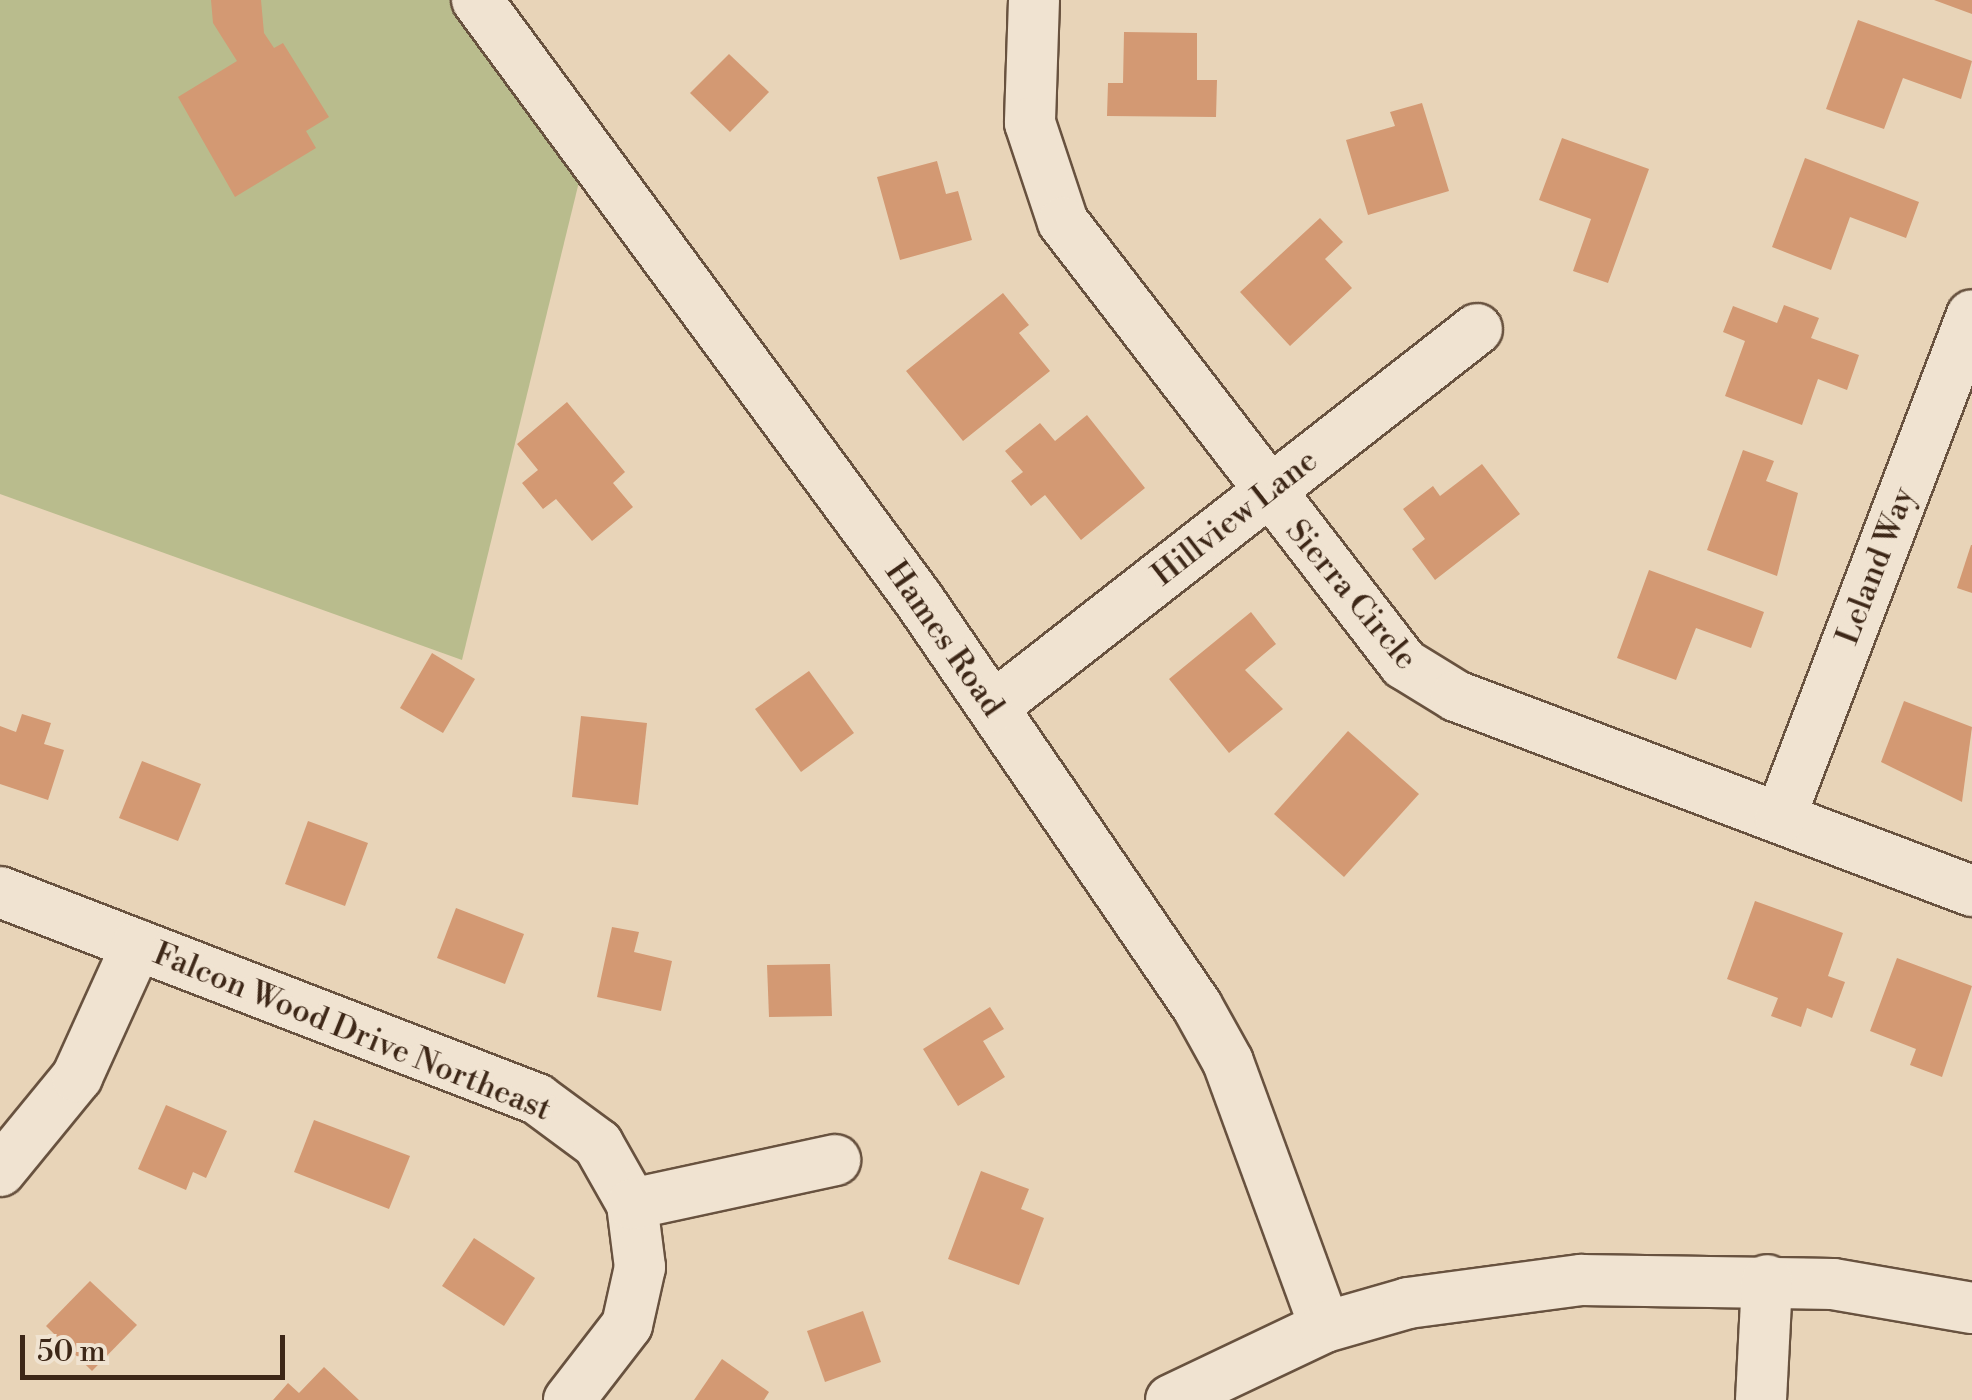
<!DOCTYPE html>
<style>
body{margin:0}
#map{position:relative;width:1972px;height:1400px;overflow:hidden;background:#e8d4b8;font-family:"Libre Bodoni",serif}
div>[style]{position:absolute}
.green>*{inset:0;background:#b9bc8d}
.building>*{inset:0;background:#d39973}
.roads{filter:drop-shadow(2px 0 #68523f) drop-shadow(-2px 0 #68523f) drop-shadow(0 2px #68523f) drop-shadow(0 -2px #68523f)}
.minor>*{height:50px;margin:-25px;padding:0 25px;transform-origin:25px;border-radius:25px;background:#f0e3d1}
span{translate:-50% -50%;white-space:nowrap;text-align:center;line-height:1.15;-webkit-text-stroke:10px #f0e3d1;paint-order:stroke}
.street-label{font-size:32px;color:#3d2717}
.scale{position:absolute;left:20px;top:1335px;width:265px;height:45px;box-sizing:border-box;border:5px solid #3d2717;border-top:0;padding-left:12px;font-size:30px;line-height:35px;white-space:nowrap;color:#3d2717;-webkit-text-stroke:8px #f0e3d1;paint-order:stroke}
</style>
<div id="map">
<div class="green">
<i style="clip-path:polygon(0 0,484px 0,589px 141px,462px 660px,0 494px)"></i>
</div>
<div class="building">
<i style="clip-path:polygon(211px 0,261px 0,264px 33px,274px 48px,283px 43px,329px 117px,306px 131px,316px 148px,235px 197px,178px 97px,237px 61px,213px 23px)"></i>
<i style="clip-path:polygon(1934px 0,1972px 0,1972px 14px)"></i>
<i style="clip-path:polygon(1858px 20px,1972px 61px,1961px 99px,1903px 78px,1884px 129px,1826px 109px)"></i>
<i style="clip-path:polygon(1124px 32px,1197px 33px,1197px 80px,1217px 80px,1216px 117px,1107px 116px,1108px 83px,1123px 83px)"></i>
<i style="clip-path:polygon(729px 54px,769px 92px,730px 132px,690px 93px)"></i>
<i style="clip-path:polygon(1422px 103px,1449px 191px,1368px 215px,1346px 140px,1395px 126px,1390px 112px)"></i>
<i style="clip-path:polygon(1562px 138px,1649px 169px,1608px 283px,1573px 271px,1591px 219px,1539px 200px)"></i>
<i style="clip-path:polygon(1805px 158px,1919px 202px,1906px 238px,1850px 217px,1831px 270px,1772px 247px)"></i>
<i style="clip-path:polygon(937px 161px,946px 194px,958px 191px,972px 240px,900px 260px,877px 177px)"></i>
<i style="clip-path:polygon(1320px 218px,1343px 242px,1325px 259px,1352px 288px,1290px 346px,1240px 292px)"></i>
<i style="clip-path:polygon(1003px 293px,1029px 325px,1019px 333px,1050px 371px,963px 441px,906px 371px)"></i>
<i style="clip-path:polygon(1784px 305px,1819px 318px,1811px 338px,1859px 355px,1847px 390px,1818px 379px,1802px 425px,1725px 396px,1745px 341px,1723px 332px,1733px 306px,1777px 323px)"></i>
<i style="clip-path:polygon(567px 402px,625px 472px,613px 483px,633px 507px,592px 541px,556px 499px,543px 509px,522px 483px,538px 470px,517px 444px)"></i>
<i style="clip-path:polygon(1087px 415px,1145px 488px,1081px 540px,1045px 495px,1031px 506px,1011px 481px,1023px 472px,1005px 451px,1040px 423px,1055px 441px)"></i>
<i style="clip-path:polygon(1743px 450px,1774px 461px,1766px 481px,1798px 493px,1777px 576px,1707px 550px)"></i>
<i style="clip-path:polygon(1482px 464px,1520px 514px,1435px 580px,1412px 549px,1425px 539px,1403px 509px,1433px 486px,1440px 496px)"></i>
<i style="clip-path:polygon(1971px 545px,1972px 545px,1972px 593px,1957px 588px)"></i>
<i style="clip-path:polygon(1649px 570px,1764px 612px,1751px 648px,1696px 628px,1676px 680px,1617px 658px)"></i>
<i style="clip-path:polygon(1251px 612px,1276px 644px,1245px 670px,1283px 709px,1229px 753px,1169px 679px)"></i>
<i style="clip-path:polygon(432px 653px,475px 679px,443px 733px,400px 708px)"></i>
<i style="clip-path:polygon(809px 671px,854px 733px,801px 772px,755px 709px)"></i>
<i style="clip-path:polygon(1904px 701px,1972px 727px,1962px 802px,1881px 762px)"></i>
<i style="clip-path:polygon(22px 714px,51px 723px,44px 744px,64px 750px,48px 800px,0 784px,0 726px,16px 732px)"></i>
<i style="clip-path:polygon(581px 716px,647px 723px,638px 805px,572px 797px)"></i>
<i style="clip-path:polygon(1348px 731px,1419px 794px,1344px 877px,1274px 814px)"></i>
<i style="clip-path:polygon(142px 761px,201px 784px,178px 841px,119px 818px)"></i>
<i style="clip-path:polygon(308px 821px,368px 843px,345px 906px,285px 884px)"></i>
<i style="clip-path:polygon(1755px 901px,1843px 933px,1828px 976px,1845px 982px,1832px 1018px,1807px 1008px,1801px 1027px,1771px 1016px,1778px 998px,1727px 979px)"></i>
<i style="clip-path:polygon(456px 908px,524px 934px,505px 984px,437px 958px)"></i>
<i style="clip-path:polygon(612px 927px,639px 932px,634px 952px,672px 961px,661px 1011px,597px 997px)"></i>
<i style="clip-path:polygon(1897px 958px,1972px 986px,1942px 1077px,1910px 1065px,1916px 1049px,1870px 1031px)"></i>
<i style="clip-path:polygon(830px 964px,832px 1016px,769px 1017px,767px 965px)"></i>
<i style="clip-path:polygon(990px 1007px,1004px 1029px,983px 1041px,1005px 1077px,958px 1106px,923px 1049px)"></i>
<i style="clip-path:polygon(166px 1105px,227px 1131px,206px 1178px,193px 1172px,186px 1190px,138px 1169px)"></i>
<i style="clip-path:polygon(314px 1120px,410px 1156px,389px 1209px,294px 1172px)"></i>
<i style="clip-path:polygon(981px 1171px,1029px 1189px,1021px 1209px,1044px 1218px,1019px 1285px,948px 1259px)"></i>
<i style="clip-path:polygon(474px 1238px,535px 1278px,504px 1326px,442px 1286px)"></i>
<i style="clip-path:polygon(90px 1281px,137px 1325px,92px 1371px,46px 1326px)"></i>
<i style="clip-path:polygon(863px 1311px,881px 1362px,825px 1382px,807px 1331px)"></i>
<i style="clip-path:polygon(722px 1359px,769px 1392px,764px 1400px,694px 1400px)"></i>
<i style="clip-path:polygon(324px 1367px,359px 1400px,273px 1400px,288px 1383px,299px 1393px)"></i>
</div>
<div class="roads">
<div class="minor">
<i style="left:477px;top:0;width:745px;rotate:53.62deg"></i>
<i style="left:919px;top:600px;width:492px;rotate:55.6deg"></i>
<i style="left:1197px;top:1006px;width:64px;rotate:61deg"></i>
<i style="left:1228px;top:1062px;width:282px;rotate:69.9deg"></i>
<i style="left:1034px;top:0;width:123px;rotate:91.9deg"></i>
<i style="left:1030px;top:123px;width:104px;rotate:71.6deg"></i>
<i style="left:1063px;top:222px;width:558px;rotate:52.35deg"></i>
<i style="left:1404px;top:664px;width:61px;rotate:31.6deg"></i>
<i style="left:1456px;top:696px;width:552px;rotate:20.7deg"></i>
<i style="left:993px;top:707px;width:614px;rotate:-37.99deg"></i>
<i style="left:1780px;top:818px;width:538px;rotate:-69.11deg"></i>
<i style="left:0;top:892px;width:576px;rotate:21.08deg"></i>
<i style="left:537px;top:1099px;width:76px;rotate:36.4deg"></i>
<i style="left:598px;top:1144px;width:69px;rotate:60.5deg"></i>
<i style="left:632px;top:1204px;width:64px;rotate:82.8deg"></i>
<i style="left:640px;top:1267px;width:59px;rotate:102.6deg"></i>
<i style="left:627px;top:1325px;width:95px;rotate:127.7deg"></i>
<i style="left:0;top:1171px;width:122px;rotate:-50.7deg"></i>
<i style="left:77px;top:1077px;width:145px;rotate:-65.6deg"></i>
<i style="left:632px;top:1204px;width:208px;rotate:-12.2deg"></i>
<i style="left:1171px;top:1400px;width:170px;rotate:-25.4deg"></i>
<i style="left:1325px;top:1327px;width:86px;rotate:-16.1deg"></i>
<i style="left:1408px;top:1303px;width:175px;rotate:-7.6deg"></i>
<i style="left:1581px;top:1280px;width:252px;rotate:0.9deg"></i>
<i style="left:1833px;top:1284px;width:141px;rotate:9.8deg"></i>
<i style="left:1761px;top:1400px;width:120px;rotate:-87.1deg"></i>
</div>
</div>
<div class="street-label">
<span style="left:1235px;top:518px;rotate:-38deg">Hillview Lane</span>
<span style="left:1876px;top:566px;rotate:-69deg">Leland Way</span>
<span style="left:1351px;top:595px;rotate:50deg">Sierra Circle</span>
<span style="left:944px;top:639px;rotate:55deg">Hames Road</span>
<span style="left:352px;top:1032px;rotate:22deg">Falcon Wood Drive Northeast</span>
</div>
<div class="scale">50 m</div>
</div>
